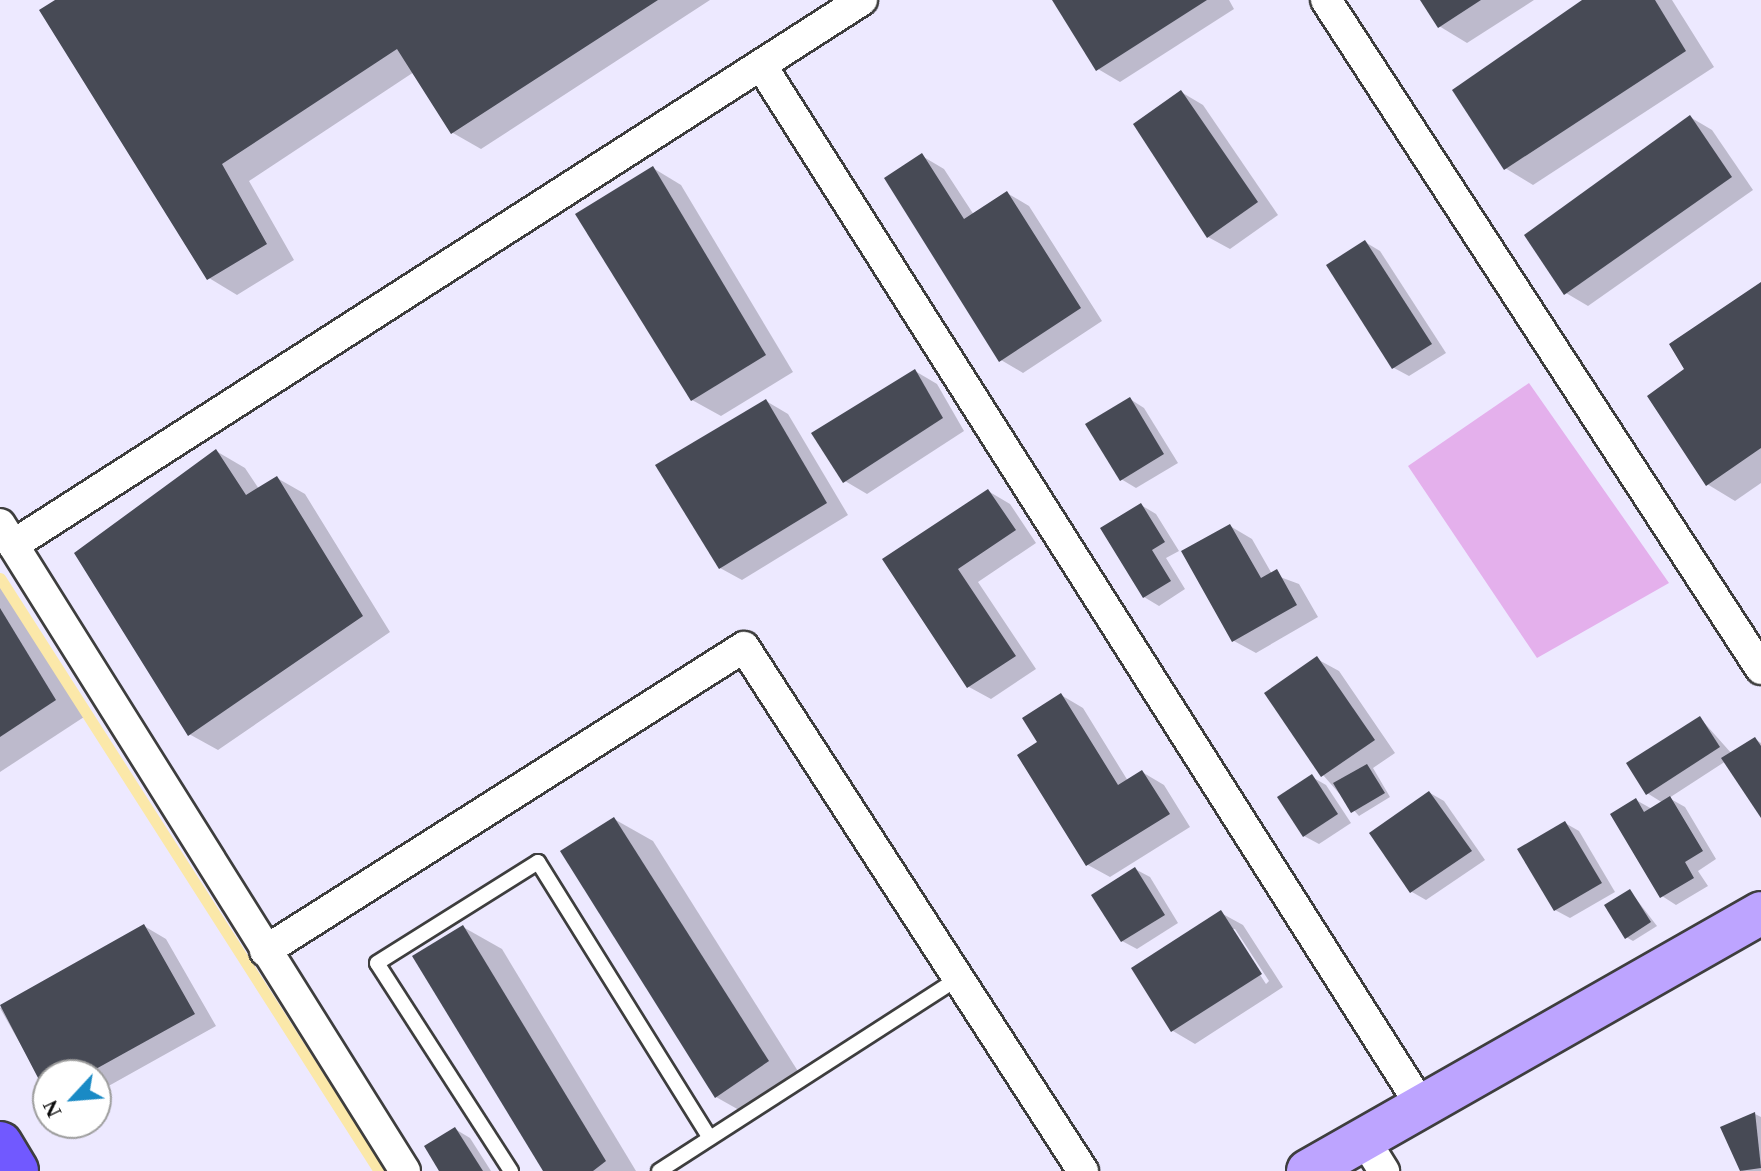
<!DOCTYPE html>
<style>
body{margin:0}
#map{position:relative;width:1761px;height:1171px;overflow:hidden;background:#ede9ff;font-family:"Times New Roman",serif}
div>[style]{position:absolute}
.green>*{inset:0;background:#e4b0ec}
.shadow>*{inset:0;background:#0003}
.stream>*{height:11px;margin:-5.5px;padding:0 5.5px;transform-origin:5.5px;border-radius:5.5px;background:#fbe8a9}
.building>*{inset:0;background:#474a55}
.roads{filter:drop-shadow(2px 0 #3e3e3e) drop-shadow(-2px 0 #3e3e3e) drop-shadow(0 2px #3e3e3e) drop-shadow(0 -2px #3e3e3e)}
.lane>*{height:14px;margin:-7px;padding:0 7px;transform-origin:7px;border-radius:7px;background:#fff}
.street>*{height:30px;margin:-15px;padding:0 15px;transform-origin:15px;border-radius:15px;background:#fff}
.secondary>*{height:42px;margin:-21px;padding:0 21px;transform-origin:21px;border-radius:21px;background:#bda4ff}
.primary>*{height:44px;margin:-22px;padding:0 22px;transform-origin:22px;border-radius:22px;background:#7159ff}
span{translate:-50% -50%;white-space:nowrap;text-align:center;line-height:1.15;-webkit-text-stroke:8px #fff;paint-order:stroke}
.north{position:absolute;left:32px;top:1059px;width:80px;height:80px;box-sizing:border-box;background:#fff;border:2px solid #9d9d9d;border-radius:50%;rotate:244deg;font-size:22px;font-weight:700;line-height:32px;text-align:center;color:#0b0b0b}
.north::after{content:'';display:block;margin:auto;width:28px;height:36px;background:#198ac5;clip-path:polygon(50% 0,100% 100%,50% 72%,0 100%)}
</style>
<div id="map">
<div class="green">
<i style="clip-path:polygon(1529px 383px,1669px 583px,1537px 658px,1408px 466px)"></i>
</div>
<div class="shadow">
<i style="clip-path:polygon(58px 0,710px 0,481px 149px,453px 133px,414px 72px,249px 181px,294px 260px,237px 295px,209px 278px)"></i>
<i style="clip-path:polygon(1055px 0,1229px 0,1234px 9px,1120px 82px,1098px 69px)"></i>
<i style="clip-path:polygon(1422px 0,1534px 0,1467px 43px,1439px 26px)"></i>
<i style="clip-path:polygon(1585px 0,1672px 0,1714px 67px,1533px 185px,1505px 168px)"></i>
<i style="clip-path:polygon(1181px 92px,1203px 105px,1278px 215px,1230px 249px,1208px 237px)"></i>
<i style="clip-path:polygon(1690px 117px,1712px 130px,1753px 190px,1588px 306px,1566px 293px)"></i>
<i style="clip-path:polygon(922px 156px,944px 169px,974px 215px,1007px 193px,1029px 206px,1102px 321px,1023px 373px,1001px 360px)"></i>
<i style="clip-path:polygon(653px 168px,681px 185px,793px 372px,721px 416px,692px 400px)"></i>
<i style="clip-path:polygon(1365px 242px,1380px 251px,1446px 353px,1409px 376px,1394px 368px,1329px 266px)"></i>
<i style="clip-path:polygon(1761px 284px,1761px 483px,1735px 501px,1707px 484px,1687px 369px)"></i>
<i style="clip-path:polygon(915px 371px,937px 384px,964px 431px,867px 494px,845px 481px)"></i>
<i style="clip-path:polygon(1130px 399px,1144px 408px,1178px 463px,1136px 488px,1121px 479px)"></i>
<i style="clip-path:polygon(766px 401px,788px 414px,848px 515px,742px 580px,720px 568px)"></i>
<i style="clip-path:polygon(216px 451px,245px 468px,259px 489px,277px 478px,305px 494px,390px 632px,218px 750px,189px 734px)"></i>
<i style="clip-path:polygon(988px 491px,1010px 504px,1036px 543px,978px 582px,1036px 669px,991px 699px,969px 687px,885px 560px)"></i>
<i style="clip-path:polygon(1141px 505px,1156px 514px,1179px 551px,1166px 558px,1185px 589px,1159px 606px,1144px 597px)"></i>
<i style="clip-path:polygon(1230px 526px,1252px 539px,1272px 574px,1299px 584px,1318px 617px,1256px 653px,1234px 641px)"></i>
<i style="clip-path:polygon(0 581px,84px 717px,0 772px)"></i>
<i style="clip-path:polygon(1317px 659px,1339px 671px,1395px 753px,1373px 768px,1390px 797px,1359px 816px,1323px 775px)"></i>
<i style="clip-path:polygon(1061px 695px,1083px 708px,1128px 781px,1142px 772px,1164px 785px,1190px 827px,1110px 877px,1088px 865px,1040px 743px)"></i>
<i style="clip-path:polygon(1700px 718px,1732px 754px,1755px 739px,1761px 743px,1761px 814px,1726px 761px,1669px 798px,1685px 807px,1716px 859px,1698px 871px,1708px 886px,1676px 905px,1662px 896px,1636px 800px,1652px 809px,1663px 803px,1647px 793px)"></i>
<i style="clip-path:polygon(1312px 777px,1326px 785px,1351px 823px,1319px 844px,1304px 836px)"></i>
<i style="clip-path:polygon(1430px 793px,1444px 801px,1485px 860px,1426px 900px,1412px 892px)"></i>
<i style="clip-path:polygon(614px 819px,653px 841px,806px 1084px,755px 1119px,716px 1097px)"></i>
<i style="clip-path:polygon(1565px 823px,1579px 831px,1615px 892px,1570px 918px,1555px 910px)"></i>
<i style="clip-path:polygon(1135px 869px,1150px 877px,1178px 923px,1137px 949px,1122px 941px)"></i>
<i style="clip-path:polygon(1630px 891px,1657px 926px,1633px 941px,1626px 937px)"></i>
<i style="clip-path:polygon(evenodd,1221px 913px,1243px 925px,1283px 987px,1195px 1044px,1173px 1031px,1221px 913px,1230px 929px,1235px 929px,1269px 981px,1266px 984px,1230px 929px)"></i>
<i style="clip-path:polygon(144px 926px,166px 939px,216px 1026px,96px 1093px,96px 1075px,48px 1075px,48px 1093px,0 1008px)"></i>
<i style="clip-path:polygon(463px 927px,502px 949px,636px 1171px,546px 1171px)"></i>
<i style="clip-path:polygon(1755px 1114px,1761px 1117px,1761px 1171px,1742px 1171px,1723px 1128px)"></i>
<i style="clip-path:polygon(455px 1129px,470px 1138px,491px 1171px,442px 1171px)"></i>
</div>
<div class="stream">
<i style="left:0;top:578px;width:704px;rotate:57.42deg"></i>
</div>
<div class="building">
<i style="clip-path:polygon(55px 0,658px 0,451px 134px,397px 49px,222px 164px,267px 244px,207px 280px,39px 10px)"></i>
<i style="clip-path:polygon(1052px 0,1207px 0,1096px 71px)"></i>
<i style="clip-path:polygon(1420px 0,1481px 0,1438px 28px)"></i>
<i style="clip-path:polygon(1582px 0,1655px 0,1686px 51px,1504px 170px,1452px 90px)"></i>
<i style="clip-path:polygon(1181px 90px,1258px 202px,1207px 238px,1133px 124px)"></i>
<i style="clip-path:polygon(1690px 115px,1732px 177px,1564px 295px,1524px 235px)"></i>
<i style="clip-path:polygon(922px 153px,964px 219px,1007px 191px,1081px 308px,999px 362px,884px 178px)"></i>
<i style="clip-path:polygon(653px 166px,766px 355px,691px 401px,575px 214px)"></i>
<i style="clip-path:polygon(1365px 240px,1432px 344px,1392px 369px,1326px 265px)"></i>
<i style="clip-path:polygon(1761px 282px,1761px 448px,1706px 486px,1647px 396px,1684px 369px,1669px 344px)"></i>
<i style="clip-path:polygon(915px 369px,943px 418px,843px 483px,811px 433px)"></i>
<i style="clip-path:polygon(1130px 397px,1164px 454px,1120px 481px,1085px 424px)"></i>
<i style="clip-path:polygon(766px 399px,827px 503px,719px 569px,655px 465px)"></i>
<i style="clip-path:polygon(216px 449px,246px 495px,277px 476px,363px 616px,188px 736px,74px 553px)"></i>
<i style="clip-path:polygon(988px 489px,1016px 530px,958px 569px,1016px 656px,967px 688px,882px 559px)"></i>
<i style="clip-path:polygon(1141px 503px,1165px 542px,1152px 550px,1171px 581px,1143px 598px,1100px 528px)"></i>
<i style="clip-path:polygon(1230px 524px,1261px 578px,1277px 569px,1297px 605px,1232px 642px,1181px 551px)"></i>
<i style="clip-path:polygon(0 608px,56px 700px,0 737px)"></i>
<i style="clip-path:polygon(1317px 656px,1375px 740px,1321px 777px,1264px 693px)"></i>
<i style="clip-path:polygon(1061px 693px,1118px 785px,1142px 770px,1170px 814px,1086px 866px,1017px 755px,1037px 742px,1022px 718px)"></i>
<i style="clip-path:polygon(1700px 716px,1720px 747px,1646px 795px,1626px 763px)"></i>
<i style="clip-path:polygon(1755px 737px,1761px 746px,1761px 818px,1721px 758px)"></i>
<i style="clip-path:polygon(1367px 764px,1385px 793px,1351px 813px,1333px 783px)"></i>
<i style="clip-path:polygon(1312px 774px,1338px 814px,1303px 837px,1277px 797px)"></i>
<i style="clip-path:polygon(1429px 791px,1472px 851px,1410px 893px,1369px 833px)"></i>
<i style="clip-path:polygon(1670px 796px,1703px 851px,1685px 862px,1694px 878px,1660px 898px,1610px 814px,1636px 798px,1644px 812px)"></i>
<i style="clip-path:polygon(614px 817px,769px 1061px,715px 1098px,560px 851px)"></i>
<i style="clip-path:polygon(1565px 821px,1602px 883px,1554px 911px,1517px 849px)"></i>
<i style="clip-path:polygon(1135px 867px,1165px 915px,1121px 942px,1091px 895px)"></i>
<i style="clip-path:polygon(1630px 889px,1651px 922px,1625px 939px,1604px 905px)"></i>
<i style="clip-path:polygon(1221px 910px,1262px 974px,1171px 1032px,1131px 968px)"></i>
<i style="clip-path:polygon(144px 924px,195px 1014px,85px 1075px,48px 1075px,48px 1097px,0 1005px)"></i>
<i style="clip-path:polygon(463px 925px,606px 1161px,593px 1171px,543px 1171px,412px 956px)"></i>
<i style="clip-path:polygon(1755px 1112px,1761px 1168px,1740px 1171px,1720px 1127px)"></i>
<i style="clip-path:polygon(455px 1127px,483px 1171px,439px 1171px,424px 1146px)"></i>
</div>
<div class="roads">
<div class="lane">
<i style="left:511px;top:1171px;width:247px;rotate:-122.8deg"></i>
<i style="left:377px;top:963px;width:190px;rotate:-32.1deg"></i>
<i style="left:538px;top:862px;width:325px;rotate:58.1deg"></i>
<i style="left:659px;top:1171px;width:357px;rotate:-32.8deg"></i>
</div>
<div class="street">
<i style="left:1326px;top:0;width:798px;rotate:56.97deg"></i>
<i style="left:761px;top:65px;width:1234px;rotate:57.61deg"></i>
<i style="left:0;top:524px;width:763px;rotate:57.95deg"></i>
<i style="left:13px;top:545px;width:1009px;rotate:-32.7deg"></i>
<i style="left:265px;top:951px;width:567px;rotate:-32.4deg"></i>
<i style="left:744px;top:647px;width:624px;rotate:57.1deg"></i>
<i style="left:1364px;top:1139px;width:38px;rotate:58deg"></i>
</div>
<div class="secondary">
<i style="left:1308px;top:1171px;width:521px;rotate:-29.66deg"></i>
</div>
<div class="primary">
<i style="left:0;top:1144px;width:31px;rotate:59deg"></i>
</div>
</div>
<div class="north">N</div>
</div>
